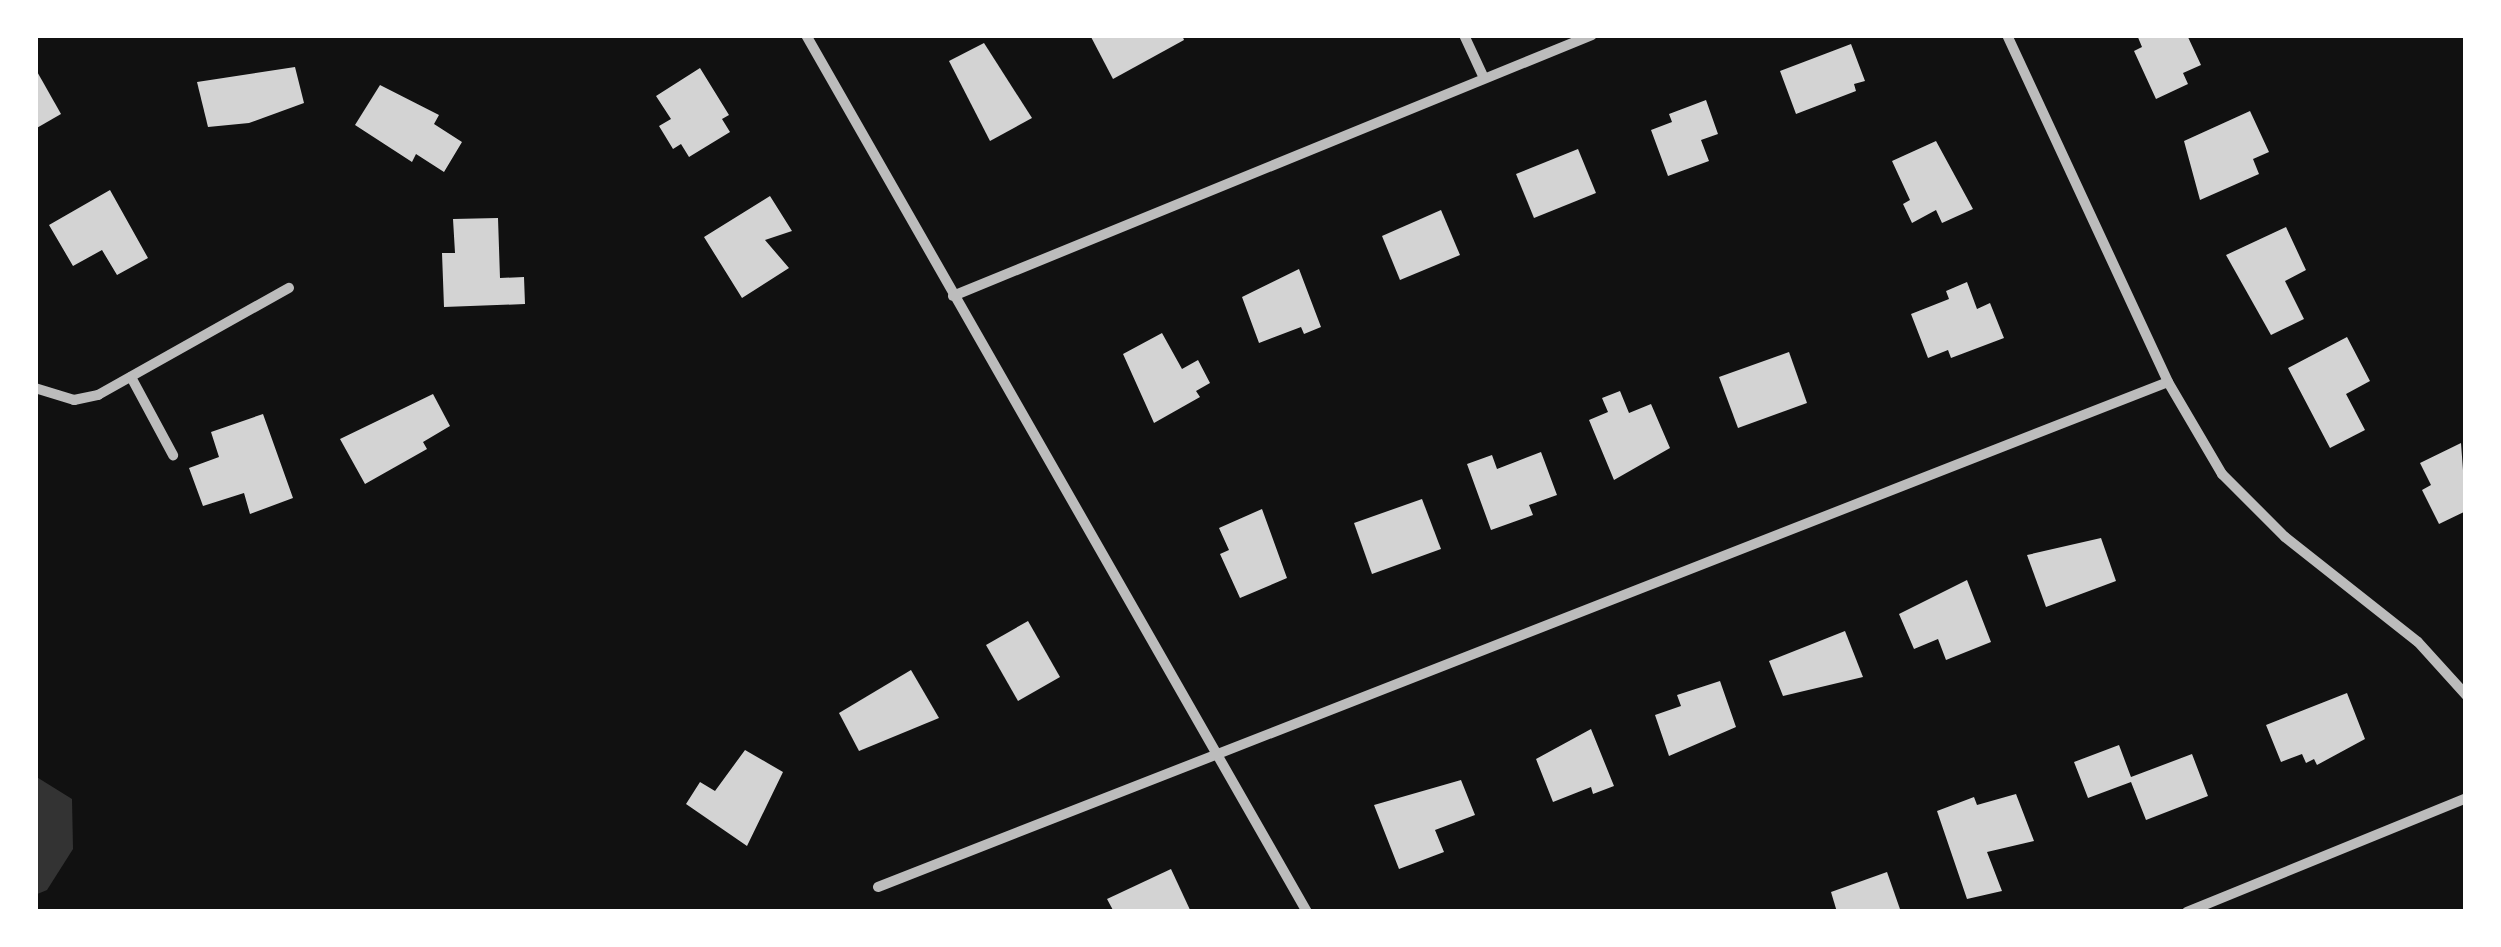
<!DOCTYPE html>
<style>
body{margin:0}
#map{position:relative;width:2501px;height:947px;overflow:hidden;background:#111;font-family:"Libre Baskerville",serif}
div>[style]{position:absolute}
.water>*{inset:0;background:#333}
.building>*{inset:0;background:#d3d3d3}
.minor>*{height:10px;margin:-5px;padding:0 5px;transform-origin:5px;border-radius:5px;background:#bcbcbc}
span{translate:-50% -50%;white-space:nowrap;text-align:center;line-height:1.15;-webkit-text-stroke:10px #fff;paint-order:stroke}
.frame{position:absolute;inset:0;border:38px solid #fff;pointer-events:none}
</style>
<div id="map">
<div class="water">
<i style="clip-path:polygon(35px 776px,72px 799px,73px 849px,47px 890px,35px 895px)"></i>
</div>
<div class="building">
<i style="clip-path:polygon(1090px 35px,1182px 35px,1184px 40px,1113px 79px)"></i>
<i style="clip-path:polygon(2137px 35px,2187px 35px,2201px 65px,2183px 73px,2188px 84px,2156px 99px,2134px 51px,2142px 47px)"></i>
<i style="clip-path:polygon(984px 43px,1032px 118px,990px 141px,949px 61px)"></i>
<i style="clip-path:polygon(1851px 44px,1865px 81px,1854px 84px,1856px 91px,1796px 114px,1780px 71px)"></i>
<i style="clip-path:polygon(295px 67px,304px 103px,249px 123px,208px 127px,197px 82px)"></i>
<i style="clip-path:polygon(35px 68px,61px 114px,35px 129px)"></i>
<i style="clip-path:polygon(700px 68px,729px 115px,722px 119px,730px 132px,689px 157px,681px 144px,673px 149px,659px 126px,671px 119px,656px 96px)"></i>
<i style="clip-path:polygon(380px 85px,439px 115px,434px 124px,462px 142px,444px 172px,416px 154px,412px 162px,355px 125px)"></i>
<i style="clip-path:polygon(1706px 100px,1718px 134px,1701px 140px,1709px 161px,1668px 176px,1651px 130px,1672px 122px,1669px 114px)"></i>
<i style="clip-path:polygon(2250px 111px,2269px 152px,2253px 159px,2259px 174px,2200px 200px,2184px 141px)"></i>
<i style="clip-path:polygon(1936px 141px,1973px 209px,1942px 223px,1936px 210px,1912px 223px,1903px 204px,1910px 200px,1892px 161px)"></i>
<i style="clip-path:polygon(1578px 149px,1596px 193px,1534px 218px,1516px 174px)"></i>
<i style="clip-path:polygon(110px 190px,148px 258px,117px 275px,102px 250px,73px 266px,49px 225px)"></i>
<i style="clip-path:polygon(770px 196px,792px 231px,765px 240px,789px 268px,742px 298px,704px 237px)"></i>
<i style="clip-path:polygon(1441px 210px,1460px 255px,1400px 280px,1382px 236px)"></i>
<i style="clip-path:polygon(498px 218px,500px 278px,524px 277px,525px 304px,444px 307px,442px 253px,455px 253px,453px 219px)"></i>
<i style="clip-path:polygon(2286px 227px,2306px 270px,2285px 281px,2304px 319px,2271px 335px,2226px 255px)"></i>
<i style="clip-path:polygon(1299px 269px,1321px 327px,1304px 334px,1301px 327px,1259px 343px,1242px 297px)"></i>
<i style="clip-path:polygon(1967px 282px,1977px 309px,1990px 303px,2004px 338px,1951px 358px,1948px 350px,1928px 358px,1911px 314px,1949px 299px,1946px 291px)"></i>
<i style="clip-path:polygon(1162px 333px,1182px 369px,1198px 360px,1210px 383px,1196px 391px,1200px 397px,1154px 423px,1123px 354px)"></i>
<i style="clip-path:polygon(2347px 337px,2370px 381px,2346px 394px,2365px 430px,2330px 448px,2288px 368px)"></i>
<i style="clip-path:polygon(1789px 352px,1807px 403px,1738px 428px,1719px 377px)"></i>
<i style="clip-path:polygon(1620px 391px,1629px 413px,1651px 404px,1670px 448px,1614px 480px,1589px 420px,1608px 412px,1602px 398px)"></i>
<i style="clip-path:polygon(433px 394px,450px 426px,423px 442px,427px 449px,365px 484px,340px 439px)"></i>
<i style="clip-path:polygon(263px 414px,293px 498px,250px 514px,244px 493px,203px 506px,189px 468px,219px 457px,211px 432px)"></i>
<i style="clip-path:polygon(2461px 443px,2466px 511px,2439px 524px,2422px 490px,2431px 485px,2420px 463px)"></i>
<i style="clip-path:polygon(1541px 452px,1557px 495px,1529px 505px,1533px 515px,1491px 530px,1467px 464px,1492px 455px,1497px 469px)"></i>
<i style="clip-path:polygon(1422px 499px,1441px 549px,1372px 574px,1354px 523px)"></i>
<i style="clip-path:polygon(1262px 509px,1287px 578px,1240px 598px,1220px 554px,1229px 550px,1219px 528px)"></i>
<i style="clip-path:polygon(2101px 538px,2116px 581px,2046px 607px,2027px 555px)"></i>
<i style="clip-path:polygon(1967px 580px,1991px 642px,1946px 660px,1938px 639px,1914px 649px,1899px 614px)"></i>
<i style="clip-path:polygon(1028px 621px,1060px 677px,1018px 701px,986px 645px)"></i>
<i style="clip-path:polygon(1845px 631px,1863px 677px,1783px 696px,1769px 661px)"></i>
<i style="clip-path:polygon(911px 670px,939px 718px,859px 751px,839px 713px)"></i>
<i style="clip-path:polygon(1720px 681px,1736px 727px,1669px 756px,1655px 715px,1681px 706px,1677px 695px)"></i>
<i style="clip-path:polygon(2347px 693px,2365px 739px,2317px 765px,2314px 759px,2306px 763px,2302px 754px,2281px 762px,2266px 725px)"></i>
<i style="clip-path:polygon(1591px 729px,1614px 786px,1593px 794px,1591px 787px,1553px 802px,1536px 759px)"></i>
<i style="clip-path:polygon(2119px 745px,2131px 777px,2192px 754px,2208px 796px,2146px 820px,2131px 782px,2088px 798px,2074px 762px)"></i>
<i style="clip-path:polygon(745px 750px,783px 772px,747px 846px,686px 804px,700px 782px,715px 791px)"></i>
<i style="clip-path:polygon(1461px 780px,1475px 815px,1435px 830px,1444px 852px,1399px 869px,1374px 805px)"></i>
<i style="clip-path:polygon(2016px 794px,2034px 841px,1987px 852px,2002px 891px,1967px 899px,1937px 811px,1974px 797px,1977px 805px)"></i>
<i style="clip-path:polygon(1171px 869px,1191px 912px,1114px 912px,1107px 899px)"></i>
<i style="clip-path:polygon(1887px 872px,1901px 912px,1837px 912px,1831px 892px)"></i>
</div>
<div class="minor">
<i style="left:806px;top:35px;width:1010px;rotate:60.26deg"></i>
<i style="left:1464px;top:35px;width:47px;rotate:65.1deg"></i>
<i style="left:2007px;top:35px;width:383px;rotate:65.1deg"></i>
<i style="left:2168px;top:382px;width:107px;rotate:59.6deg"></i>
<i style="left:2222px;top:474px;width:89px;rotate:45deg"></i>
<i style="left:2285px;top:537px;width:169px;rotate:38.3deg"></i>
<i style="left:2418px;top:642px;width:72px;rotate:47.8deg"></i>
<i style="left:953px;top:296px;width:690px;rotate:-22.22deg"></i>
<i style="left:131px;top:377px;width:89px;rotate:61.7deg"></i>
<i style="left:35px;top:388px;width:41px;rotate:17.1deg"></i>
<i style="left:74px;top:400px;width:25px;rotate:-12deg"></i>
<i style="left:98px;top:395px;width:219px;rotate:-29.3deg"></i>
<i style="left:878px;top:887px;width:1385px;rotate:-21.38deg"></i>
<i style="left:2187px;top:912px;width:301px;rotate:-22.2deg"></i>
</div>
<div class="frame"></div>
</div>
